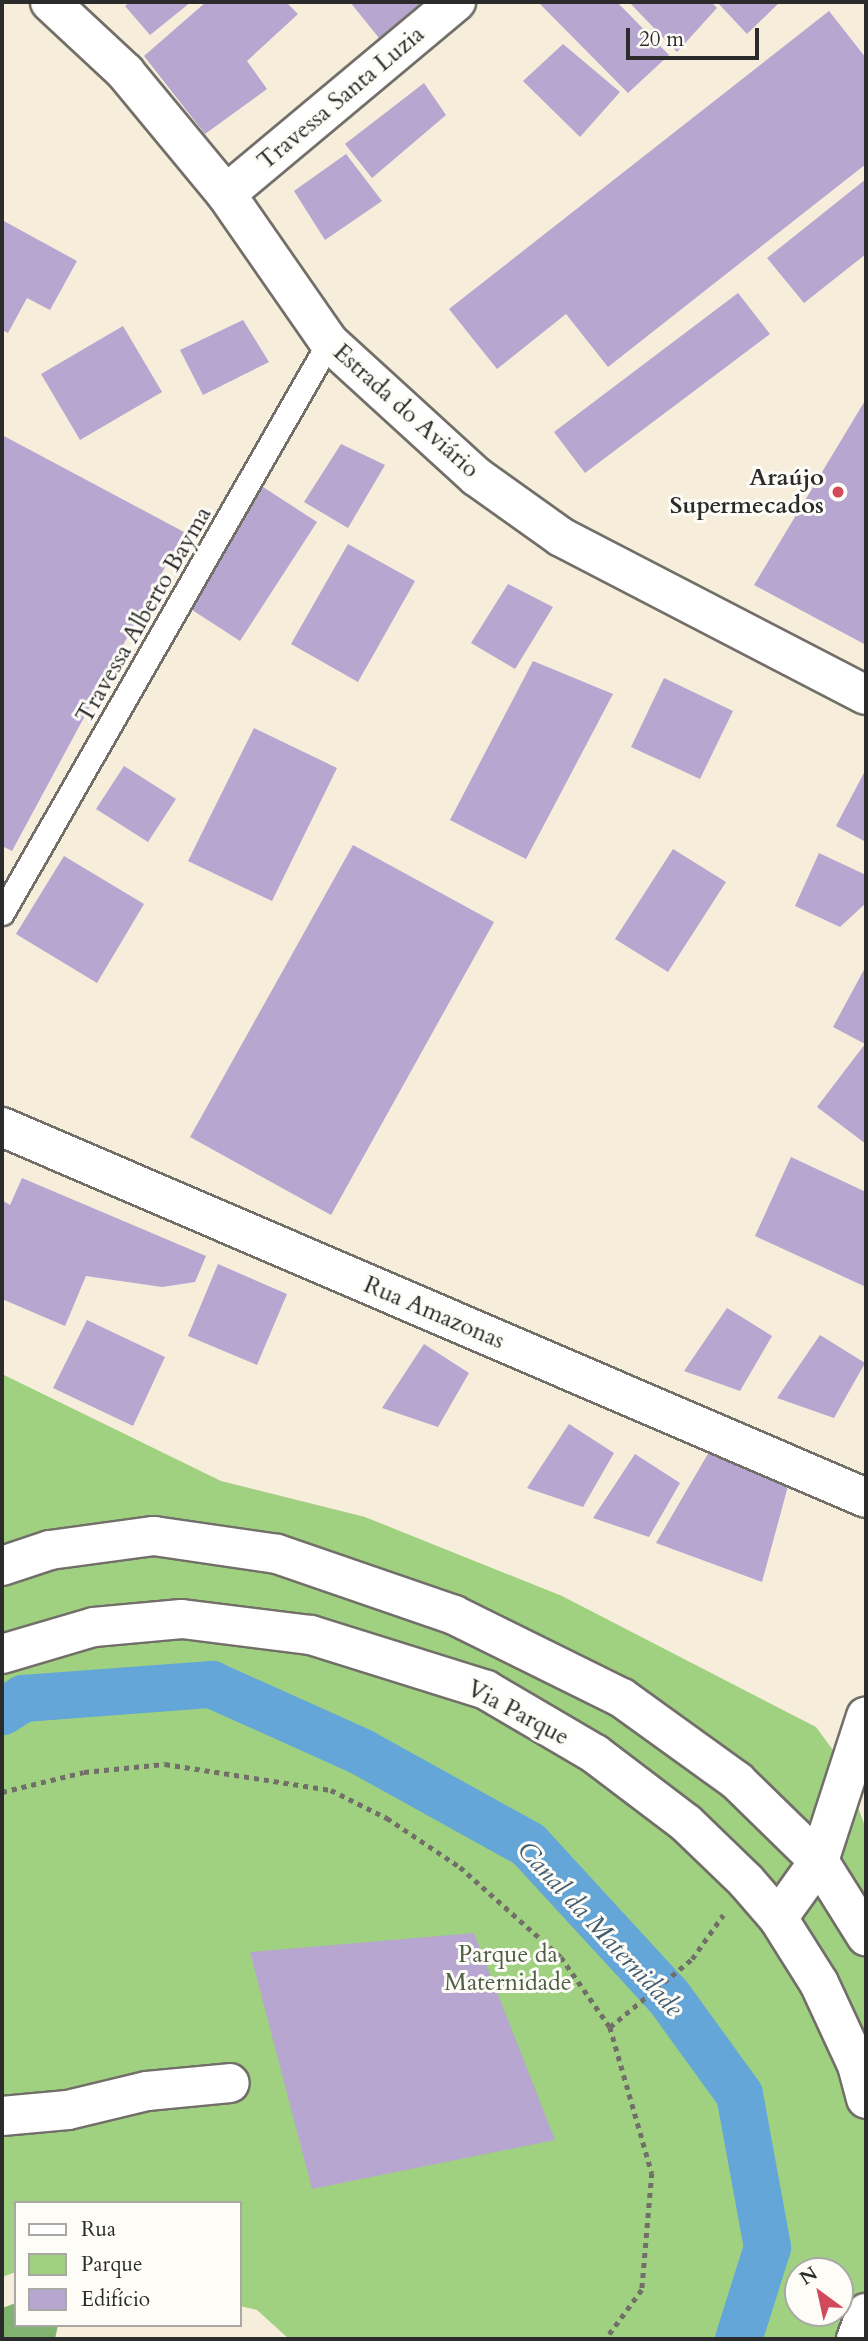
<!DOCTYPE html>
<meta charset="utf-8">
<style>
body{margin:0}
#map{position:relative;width:868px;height:2341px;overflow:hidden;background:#f6eedb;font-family:Cardo,serif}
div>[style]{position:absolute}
.green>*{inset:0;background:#9fd181}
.forest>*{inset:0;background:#7fb36f}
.canal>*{height:47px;margin:-23.5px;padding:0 23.5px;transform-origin:23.5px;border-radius:23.5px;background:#64a6d8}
.building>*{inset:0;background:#b6a6d0}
.path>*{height:4.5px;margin-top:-2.25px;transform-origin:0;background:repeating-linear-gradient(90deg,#726f69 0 5px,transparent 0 10px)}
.roads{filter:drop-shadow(2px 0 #726f69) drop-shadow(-2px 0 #726f69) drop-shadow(0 2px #726f69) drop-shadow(0 -2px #726f69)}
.service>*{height:23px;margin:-11.5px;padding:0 11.5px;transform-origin:11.5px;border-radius:11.5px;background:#fff}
.minor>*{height:38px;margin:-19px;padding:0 19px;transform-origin:19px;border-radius:19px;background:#fff}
.tertiary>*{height:38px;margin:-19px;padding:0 19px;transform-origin:19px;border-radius:19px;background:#fff}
.dots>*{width:19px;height:19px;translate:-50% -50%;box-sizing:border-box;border:4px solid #fdfcf7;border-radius:50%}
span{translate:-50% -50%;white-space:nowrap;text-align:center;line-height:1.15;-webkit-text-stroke:6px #fdfcf7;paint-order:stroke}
.street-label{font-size:24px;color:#2b2b2b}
.poi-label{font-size:24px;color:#2b2b2b;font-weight:700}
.right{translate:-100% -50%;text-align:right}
.park-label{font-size:24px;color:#4e5d45}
.water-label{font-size:26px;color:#425c70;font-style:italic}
.frame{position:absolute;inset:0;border:4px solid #2b2b2b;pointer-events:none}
.legend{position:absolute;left:14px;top:2201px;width:228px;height:126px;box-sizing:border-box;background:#fdfcf7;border:2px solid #a9a8a5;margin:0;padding:9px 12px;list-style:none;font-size:21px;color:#2b2b2b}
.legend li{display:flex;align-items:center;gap:14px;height:35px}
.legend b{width:35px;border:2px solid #a9a8a5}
.north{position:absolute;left:784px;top:2257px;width:70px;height:70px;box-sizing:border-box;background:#fdfcf7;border:2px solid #a9a8a5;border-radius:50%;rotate:327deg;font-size:19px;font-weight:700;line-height:28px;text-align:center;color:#2b2b2b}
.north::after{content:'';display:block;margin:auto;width:24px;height:32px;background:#d1495b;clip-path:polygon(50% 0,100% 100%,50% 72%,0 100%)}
.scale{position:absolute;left:626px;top:28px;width:133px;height:32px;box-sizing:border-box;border:4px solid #2b2b2b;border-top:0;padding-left:9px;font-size:21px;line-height:24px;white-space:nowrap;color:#2b2b2b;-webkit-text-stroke:5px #fdfcf7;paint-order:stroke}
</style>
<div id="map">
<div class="green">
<i style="clip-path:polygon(evenodd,2px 1374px,221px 1481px,365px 1517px,562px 1596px,816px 1727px,841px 1761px,866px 1829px,866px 2339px,289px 2339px,257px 2310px,240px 2306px,240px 2203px,16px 2203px,16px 2272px,2px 2277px,2px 1374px,798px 2271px,840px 2271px,840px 2313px,798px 2313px,798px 2271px)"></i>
</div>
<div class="forest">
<i style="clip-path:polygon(16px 2303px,16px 2325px,58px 2325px,55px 2339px,2px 2339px,2px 2308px)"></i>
</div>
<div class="canal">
<i style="left:2px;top:1711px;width:25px;rotate:-32deg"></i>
<i style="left:23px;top:1698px;width:189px;rotate:-4.3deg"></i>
<i style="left:211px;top:1684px;width:166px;rotate:24.2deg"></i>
<i style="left:362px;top:1752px;width:190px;rotate:29deg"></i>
<i style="left:528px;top:1844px;width:207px;rotate:47.4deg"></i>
<i style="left:668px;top:1996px;width:121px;rotate:54.1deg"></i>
<i style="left:739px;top:2094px;width:156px;rotate:79.6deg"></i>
<i style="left:767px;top:2247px;width:96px;rotate:107.5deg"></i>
</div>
<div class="building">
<i style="clip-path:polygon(130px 2px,191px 2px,150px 35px,125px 6px)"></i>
<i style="clip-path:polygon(206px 2px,286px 2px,298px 14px,247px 61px,267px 89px,205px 134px,144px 56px)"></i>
<i style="clip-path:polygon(350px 2px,422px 2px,379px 38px)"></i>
<i style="clip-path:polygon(538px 2px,617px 2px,669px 55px,628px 93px)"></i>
<i style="clip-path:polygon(629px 2px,711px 2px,717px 8px,677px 52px)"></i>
<i style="clip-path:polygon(717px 2px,780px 2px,747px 34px)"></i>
<i style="clip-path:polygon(829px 11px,866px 58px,866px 164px,608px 367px,566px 314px,497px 369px,449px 309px)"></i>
<i style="clip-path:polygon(563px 44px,620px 92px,580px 137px,523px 81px)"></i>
<i style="clip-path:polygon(424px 83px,446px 115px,372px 178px,345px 144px)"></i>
<i style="clip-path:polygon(346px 154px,382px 201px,325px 240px,294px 191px)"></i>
<i style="clip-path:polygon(866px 179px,866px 254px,804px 303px,767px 258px)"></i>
<i style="clip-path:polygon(2px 220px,77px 261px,50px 310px,27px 298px,8px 333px,2px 330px)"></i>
<i style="clip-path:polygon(738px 293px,770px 334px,585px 473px,554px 432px)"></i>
<i style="clip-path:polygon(243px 320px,269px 362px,203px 395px,180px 350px)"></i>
<i style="clip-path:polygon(123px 326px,162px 392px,80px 440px,41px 374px)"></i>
<i style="clip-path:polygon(866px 399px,866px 645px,754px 585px)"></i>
<i style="clip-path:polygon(2px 435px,184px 532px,12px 851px,2px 846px)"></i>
<i style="clip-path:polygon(341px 444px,385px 465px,348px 528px,304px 502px)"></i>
<i style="clip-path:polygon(260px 485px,317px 522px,240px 641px,183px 604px)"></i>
<i style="clip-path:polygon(348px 544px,415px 581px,358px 682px,291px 644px)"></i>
<i style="clip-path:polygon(508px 584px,553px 607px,515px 669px,471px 643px)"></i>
<i style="clip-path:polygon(533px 661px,613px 694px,526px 859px,450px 820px)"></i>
<i style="clip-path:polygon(664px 678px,733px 711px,700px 779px,631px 747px)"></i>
<i style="clip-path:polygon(254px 728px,337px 768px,272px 901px,188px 861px)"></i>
<i style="clip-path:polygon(124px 766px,176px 799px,148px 842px,96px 809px)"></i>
<i style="clip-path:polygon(866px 769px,866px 842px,836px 826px)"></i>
<i style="clip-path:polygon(353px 845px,494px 922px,331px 1215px,190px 1137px)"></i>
<i style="clip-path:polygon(673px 849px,726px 882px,668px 972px,615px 939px)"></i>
<i style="clip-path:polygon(819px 853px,866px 875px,866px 903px,840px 927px,795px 906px)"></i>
<i style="clip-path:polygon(64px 856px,144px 904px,97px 983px,16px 934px)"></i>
<i style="clip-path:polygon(866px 966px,866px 1144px,817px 1107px,865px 1044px,833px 1027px)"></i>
<i style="clip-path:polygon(791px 1157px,866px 1192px,866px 1287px,755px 1236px)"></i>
<i style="clip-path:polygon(22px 1178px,206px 1256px,195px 1282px,162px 1287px,86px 1276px,65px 1326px,2px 1299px,2px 1200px,10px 1205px)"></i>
<i style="clip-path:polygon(218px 1264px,287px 1294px,257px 1365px,188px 1336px)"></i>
<i style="clip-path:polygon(727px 1308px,772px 1336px,740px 1391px,684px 1371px)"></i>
<i style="clip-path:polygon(87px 1320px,165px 1357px,133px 1426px,53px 1388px)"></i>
<i style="clip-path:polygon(820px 1335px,865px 1363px,834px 1418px,777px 1398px)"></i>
<i style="clip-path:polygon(424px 1344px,469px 1373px,438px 1427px,382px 1408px)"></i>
<i style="clip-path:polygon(569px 1424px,614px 1453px,583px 1507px,527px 1488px)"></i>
<i style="clip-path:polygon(709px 1452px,788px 1486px,762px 1582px,656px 1543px)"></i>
<i style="clip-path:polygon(635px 1454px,680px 1483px,649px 1537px,593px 1518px)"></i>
<i style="clip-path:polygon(474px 1933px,555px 2140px,312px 2189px,250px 1952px)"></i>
</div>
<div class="path">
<i style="left:2px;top:1792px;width:84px;rotate:-13.7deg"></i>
<i style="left:84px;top:1772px;width:81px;rotate:-5.6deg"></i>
<i style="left:165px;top:1764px;width:168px;rotate:8.9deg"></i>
<i style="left:331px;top:1790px;width:63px;rotate:26.6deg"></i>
<i style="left:387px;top:1818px;width:88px;rotate:33.9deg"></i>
<i style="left:460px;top:1867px;width:135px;rotate:41.7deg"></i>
<i style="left:561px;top:1957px;width:85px;rotate:55deg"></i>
<i style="left:610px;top:2027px;width:152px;rotate:74deg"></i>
<i style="left:652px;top:2173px;width:117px;rotate:94.9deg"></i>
<i style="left:642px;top:2290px;width:61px;rotate:126.3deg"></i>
<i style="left:610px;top:2027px;width:107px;rotate:-39.7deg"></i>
<i style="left:692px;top:1959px;width:54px;rotate:-54.8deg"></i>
</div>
<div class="roads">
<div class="service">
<i style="left:2px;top:913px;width:658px;rotate:-60.2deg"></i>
</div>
<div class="minor">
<i style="left:226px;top:194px;width:300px;rotate:-39.9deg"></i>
<i style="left:2px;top:1127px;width:940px;rotate:23.24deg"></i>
<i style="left:778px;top:1918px;width:70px;rotate:-54.3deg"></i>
<i style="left:819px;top:1861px;width:152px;rotate:-72deg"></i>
<i style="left:2px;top:2116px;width:66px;rotate:-5.2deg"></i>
<i style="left:68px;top:2110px;width:81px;rotate:-13.5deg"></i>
<i style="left:147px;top:2091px;width:83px;rotate:-5.5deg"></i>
</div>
<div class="tertiary">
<i style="left:50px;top:2px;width:103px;rotate:43deg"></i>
<i style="left:125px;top:72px;width:158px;rotate:50.4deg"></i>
<i style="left:226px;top:194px;width:180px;rotate:55.2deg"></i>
<i style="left:329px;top:342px;width:200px;rotate:42.4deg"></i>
<i style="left:477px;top:477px;width:103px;rotate:35.5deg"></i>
<i style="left:561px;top:537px;width:343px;rotate:27.4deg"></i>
<i style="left:2px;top:1566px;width:51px;rotate:-18.4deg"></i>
<i style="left:50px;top:1550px;width:105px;rotate:-7.7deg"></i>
<i style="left:154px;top:1536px;width:124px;rotate:8.3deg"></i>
<i style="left:277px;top:1554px;width:187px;rotate:19deg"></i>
<i style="left:454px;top:1615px;width:187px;rotate:26.3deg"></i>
<i style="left:622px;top:1698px;width:142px;rotate:35.8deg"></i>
<i style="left:737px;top:1781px;width:115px;rotate:44.3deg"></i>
<i style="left:819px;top:1861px;width:89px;rotate:57.9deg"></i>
<i style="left:2px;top:1654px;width:96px;rotate:-16.4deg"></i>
<i style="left:94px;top:1627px;width:88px;rotate:-5.2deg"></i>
<i style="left:182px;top:1619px;width:130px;rotate:7.1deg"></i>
<i style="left:311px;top:1635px;width:183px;rotate:17.4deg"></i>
<i style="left:486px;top:1690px;width:126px;rotate:30.4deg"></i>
<i style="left:595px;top:1754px;width:114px;rotate:37.2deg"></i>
<i style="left:686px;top:1823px;width:83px;rotate:44deg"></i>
<i style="left:746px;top:1881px;width:49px;rotate:49.1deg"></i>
<i style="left:778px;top:1918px;width:77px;rotate:57.8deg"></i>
<i style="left:819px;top:1983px;width:90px;rotate:65.1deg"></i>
<i style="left:857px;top:2065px;width:35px;rotate:75deg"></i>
<i style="left:856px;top:2339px;width:28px;rotate:-69deg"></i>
</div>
</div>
<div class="dots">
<i style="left:838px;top:492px;background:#d1495b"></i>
</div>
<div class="street-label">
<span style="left:341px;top:98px;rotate:-40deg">Travessa Santa Luzia</span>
<span style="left:406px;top:411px;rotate:42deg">Estrada do Aviário</span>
<span style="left:144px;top:615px;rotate:-60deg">Travessa Alberto Bayma</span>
<span style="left:434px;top:1313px;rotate:23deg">Rua Amazonas</span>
<span style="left:518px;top:1713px;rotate:28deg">Via Parque</span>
</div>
<div class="poi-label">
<span class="right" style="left:824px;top:492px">Araújo<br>Supermecados</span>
</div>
<div class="park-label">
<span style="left:508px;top:1969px">Parque da<br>Maternidade</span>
</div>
<div class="water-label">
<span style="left:600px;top:1929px;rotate:47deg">Canal da Maternidade</span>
</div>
<div class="frame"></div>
<ul class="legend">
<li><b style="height:9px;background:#fff"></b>Rua</li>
<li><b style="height:19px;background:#9fd181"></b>Parque</li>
<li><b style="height:19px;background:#b6a6d0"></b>Edifício</li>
</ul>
<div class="north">N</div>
<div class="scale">20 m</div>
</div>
